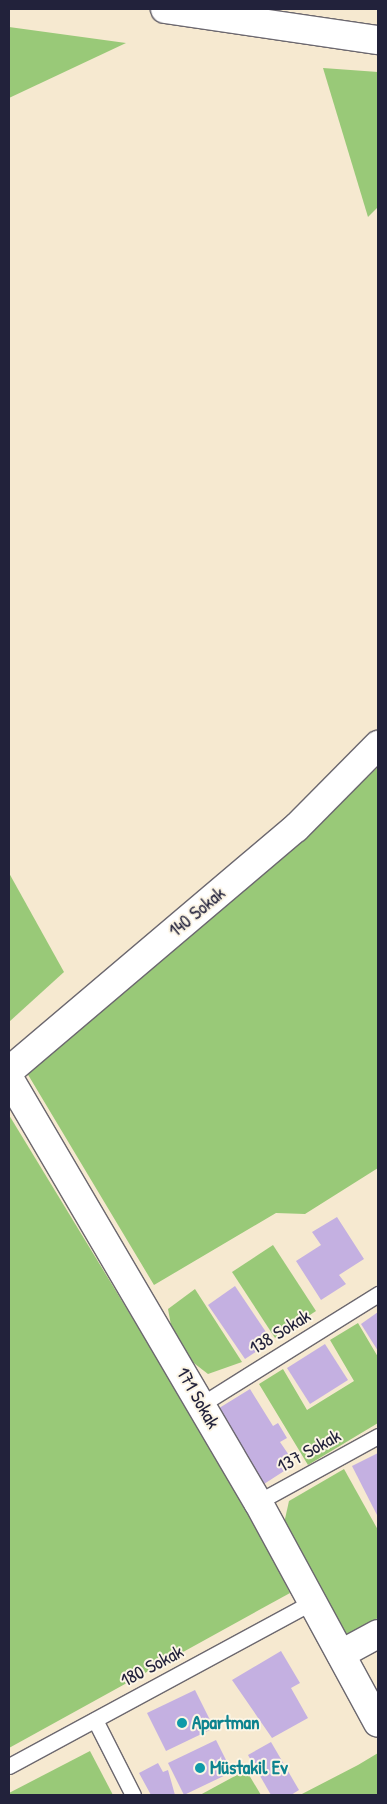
<!DOCTYPE html>
<meta charset="utf-8">
<style>
body{margin:0}
#map{position:relative;width:387px;height:1804px;overflow:hidden;background:#f6e9d0;font-family:"Patrick Hand",sans-serif}
div>[style]{position:absolute}
.green>*{inset:0;background:#99c978}
.building>*{inset:0;background:#c4b0e1}
.roads{filter:drop-shadow(1px 0 #6c686f) drop-shadow(-1px 0 #6c686f) drop-shadow(0 1px #6c686f) drop-shadow(0 -1px #6c686f)}
.service>*{height:15px;margin:-7.5px;padding:0 7.5px;transform-origin:7.5px;border-radius:7.5px;background:#fff}
.minor>*{height:28px;margin:-14px;padding:0 14px;transform-origin:14px;border-radius:14px;background:#fff}
.tertiary>*{height:28px;margin:-14px;padding:0 14px;transform-origin:14px;border-radius:14px;background:#fff}
.secondary>*{height:28px;margin:-14px;padding:0 14px;transform-origin:14px;border-radius:14px;background:#fff}
.dots>*{width:14px;height:14px;translate:-50% -50%;box-sizing:border-box;border:2px solid #fcf5e5;border-radius:50%}
span{translate:-50% -50%;white-space:nowrap;text-align:center;line-height:1.15;-webkit-text-stroke:4px #fcf5e5;paint-order:stroke}
.street-label{font-size:19px;color:#22223b}
.culture-label{font-size:19px;color:#0d838f;font-weight:700}
.left{translate:0 -50%;text-align:left}
.frame{position:absolute;inset:0;border:10px solid #22223b;pointer-events:none}
</style>
<div id="map">
<div class="green">
<i style="clip-path:polygon(9px 27px,126px 43px,9px 98px)"></i>
<i style="clip-path:polygon(323px 68px,378px 72px,378px 207px,368px 217px)"></i>
<i style="clip-path:polygon(378px 767px,378px 1168px,305px 1214px,276px 1213px,154px 1285px,27px 1073px,301px 841px)"></i>
<i style="clip-path:polygon(9px 873px,64px 972px,9px 1022px)"></i>
<i style="clip-path:polygon(9px 1115px,240px 1495px,290px 1593px,9px 1748px)"></i>
<i style="clip-path:polygon(273px 1245px,316px 1311px,275px 1338px,232px 1272px)"></i>
<i style="clip-path:polygon(195px 1289px,242px 1362px,208px 1374px,186px 1357px,173px 1336px,168px 1309px)"></i>
<i style="clip-path:polygon(358px 1323px,378px 1357px,378px 1423px,308px 1465px,259px 1384px,283px 1369px,307px 1410px,354px 1381px,330px 1340px)"></i>
<i style="clip-path:polygon(344px 1469px,378px 1530px,378px 1618px,345px 1636px,283px 1528px,289px 1501px)"></i>
<i style="clip-path:polygon(90px 1751px,113px 1795px,9px 1795px,9px 1793px)"></i>
<i style="clip-path:polygon(378px 1753px,378px 1795px,300px 1795px,358px 1765px)"></i>
<i style="clip-path:polygon(246px 1770px,261px 1795px,200px 1795px)"></i>
</div>
<div class="building">
<i style="clip-path:polygon(337px 1217px,364px 1259px,339px 1275px,346px 1284px,321px 1300px,296px 1261px,321px 1245px,312px 1232px)"></i>
<i style="clip-path:polygon(235px 1286px,272px 1341px,245px 1359px,208px 1305px)"></i>
<i style="clip-path:polygon(378px 1312px,378px 1351px,361px 1324px)"></i>
<i style="clip-path:polygon(325px 1344px,348px 1380px,310px 1404px,287px 1368px)"></i>
<i style="clip-path:polygon(250px 1389px,273px 1426px,278px 1423px,287px 1438px,280px 1442px,295px 1464px,264px 1484px,216px 1410px)"></i>
<i style="clip-path:polygon(378px 1453px,378px 1517px,352px 1466px)"></i>
<i style="clip-path:polygon(281px 1651px,300px 1683px,291px 1688px,308px 1718px,272px 1738px,232px 1680px)"></i>
<i style="clip-path:polygon(195px 1690px,214px 1728px,166px 1751px,147px 1713px)"></i>
<i style="clip-path:polygon(216px 1740px,232px 1772px,184px 1795px,168px 1763px)"></i>
<i style="clip-path:polygon(271px 1742px,299px 1790px,291px 1795px,271px 1795px,248px 1755px)"></i>
<i style="clip-path:polygon(158px 1763px,163px 1772px,168px 1770px,175px 1795px,151px 1795px,139px 1773px)"></i>
</div>
<div class="roads">
<div class="service">
<i style="left:202px;top:1404px;width:208px;rotate:-32deg"></i>
<i style="left:258px;top:1502px;width:137px;rotate:-28.8deg"></i>
<i style="left:95px;top:1720px;width:84px;rotate:63.1deg"></i>
<i style="left:9px;top:1766px;width:347px;rotate:-28.4deg"></i>
</div>
<div class="minor">
<i style="left:9px;top:1078px;width:492px;rotate:59.6deg"></i>
<i style="left:258px;top:1502px;width:251px;rotate:61.5deg"></i>
<i style="left:341px;top:1654px;width:42px;rotate:-28.4deg"></i>
</div>
<div class="tertiary">
<i style="left:165px;top:9px;width:215px;rotate:8.3deg"></i>
</div>
<div class="secondary">
<i style="left:9px;top:1071px;width:376px;rotate:-40.3deg"></i>
<i style="left:296px;top:828px;width:117px;rotate:-45.3deg"></i>
</div>
</div>
<div class="dots">
<i style="left:182px;top:1723px;background:#0f9aa8"></i>
<i style="left:200px;top:1768px;background:#0f9aa8"></i>
</div>
<div class="street-label">
<span style="left:197px;top:912px;rotate:-40deg">140 Sokak</span>
<span style="left:280px;top:1332px;rotate:-32deg">138 Sokak</span>
<span style="left:198px;top:1398px;rotate:60deg">171 Sokak</span>
<span style="left:309px;top:1451px;rotate:-29deg">137 Sokak</span>
<span style="left:152px;top:1666px;rotate:-28deg">180 Sokak</span>
</div>
<div class="culture-label">
<span class="left" style="left:192px;top:1723px">Apartman</span>
<span class="left" style="left:210px;top:1768px">Müstakil Ev</span>
</div>
<div class="frame"></div>
</div>
